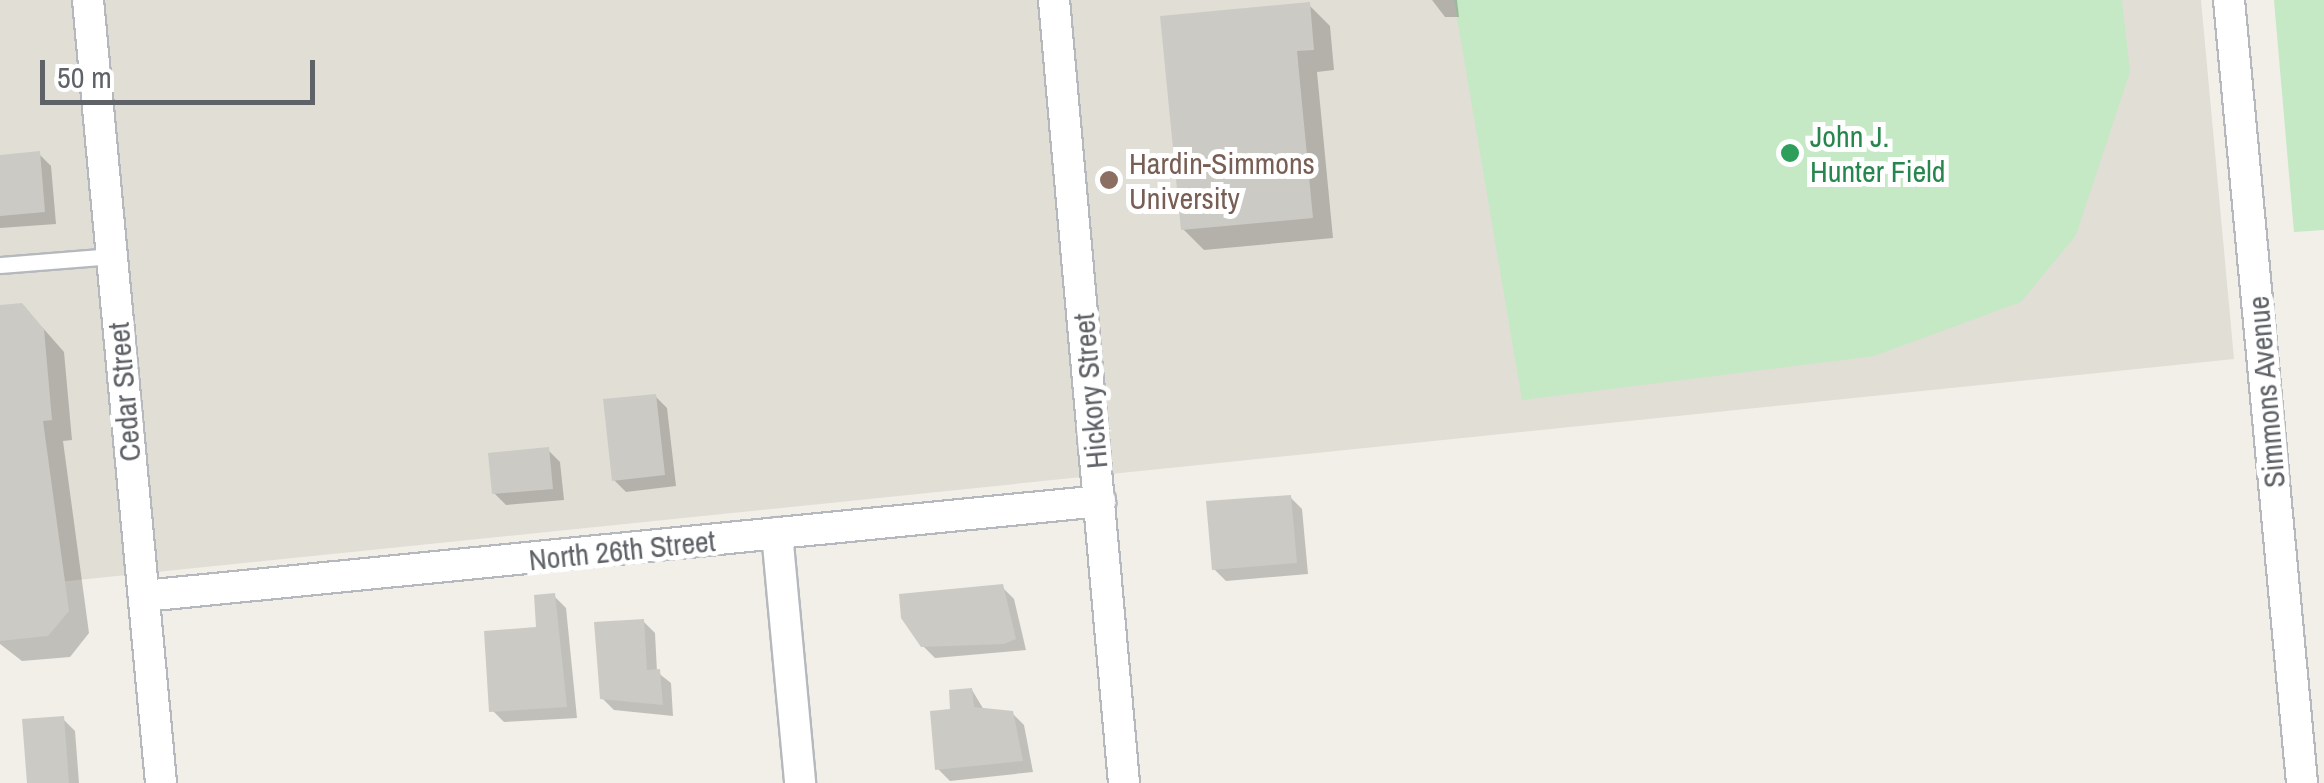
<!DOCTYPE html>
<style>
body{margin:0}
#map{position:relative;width:2324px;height:783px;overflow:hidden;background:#f1efe8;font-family:"Archivo Narrow",sans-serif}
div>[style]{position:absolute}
.education>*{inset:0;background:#e1ded6}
.green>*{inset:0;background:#c5e8c5}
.shadow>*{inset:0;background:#0003}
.building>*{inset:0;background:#cccac5}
.roads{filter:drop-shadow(2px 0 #b5b8bc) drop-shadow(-2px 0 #b5b8bc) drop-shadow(0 2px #b5b8bc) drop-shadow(0 -2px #b5b8bc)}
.lane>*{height:15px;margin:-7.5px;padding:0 7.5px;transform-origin:7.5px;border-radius:7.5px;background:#fff}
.street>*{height:30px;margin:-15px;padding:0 15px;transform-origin:15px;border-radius:15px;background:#fff}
.dots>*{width:28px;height:28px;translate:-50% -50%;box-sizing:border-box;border:5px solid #fff;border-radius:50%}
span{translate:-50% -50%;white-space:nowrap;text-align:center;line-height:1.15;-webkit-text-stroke:10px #fff;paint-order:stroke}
.leisure-label{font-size:30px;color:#27864d}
.left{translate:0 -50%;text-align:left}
.education-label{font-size:30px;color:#785e54}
.street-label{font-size:30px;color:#5f6368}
.scale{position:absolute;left:40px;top:60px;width:275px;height:45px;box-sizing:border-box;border:5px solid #5f6368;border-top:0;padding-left:12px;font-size:30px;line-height:35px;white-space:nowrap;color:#5f6368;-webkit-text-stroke:8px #fff;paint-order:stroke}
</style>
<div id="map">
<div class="education">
<i style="clip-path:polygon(0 0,2201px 0,2234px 359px,0 588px)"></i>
</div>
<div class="green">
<i style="clip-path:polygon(1454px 0,2122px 0,2130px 72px,2076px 235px,2021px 302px,1874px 356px,1522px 400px)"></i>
<i style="clip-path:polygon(2274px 0,2324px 0,2324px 230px,2294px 232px)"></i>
</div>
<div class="shadow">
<i style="clip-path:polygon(1432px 0,1457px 0,1459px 17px,1445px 17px)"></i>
<i style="clip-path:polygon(1309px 5px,1330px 26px,1334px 70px,1317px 72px,1333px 238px,1204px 250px,1183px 229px)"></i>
<i style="clip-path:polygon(39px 154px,51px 166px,56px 224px,0 228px,0 157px)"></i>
<i style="clip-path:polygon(0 308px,43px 328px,64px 352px,72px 440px,63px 441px,89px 633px,70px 657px,22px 661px,0 644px)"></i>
<i style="clip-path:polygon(655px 396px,667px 408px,676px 486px,626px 492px,614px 480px)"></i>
<i style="clip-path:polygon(548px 450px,560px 462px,564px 500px,506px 505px,494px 493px)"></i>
<i style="clip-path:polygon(1290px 497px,1302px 509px,1308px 574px,1226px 581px,1214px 569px)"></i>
<i style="clip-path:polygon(1002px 587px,1014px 599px,1026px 650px,935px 658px,922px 645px)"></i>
<i style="clip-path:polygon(554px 596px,566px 608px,577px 718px,504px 722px,492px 710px)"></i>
<i style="clip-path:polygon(643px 621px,655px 633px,657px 672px,671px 683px,673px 716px,614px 710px,602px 698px)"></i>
<i style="clip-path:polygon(972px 690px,984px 710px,1012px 713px,1024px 725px,1033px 772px,950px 781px,938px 769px,953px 711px)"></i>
<i style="clip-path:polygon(63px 719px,75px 731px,79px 783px,29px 783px)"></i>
</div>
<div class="building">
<i style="clip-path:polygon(1310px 2px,1314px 50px,1297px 51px,1313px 218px,1181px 230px,1160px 16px)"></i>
<i style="clip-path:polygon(40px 151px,45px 212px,0 216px,0 155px)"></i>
<i style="clip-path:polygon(22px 303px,44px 329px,52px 420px,43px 421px,69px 611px,48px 636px,0 641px,0 305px)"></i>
<i style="clip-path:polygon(656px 394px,665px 475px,612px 481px,603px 399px)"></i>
<i style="clip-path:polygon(549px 447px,553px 489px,492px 494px,488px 453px)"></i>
<i style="clip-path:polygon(1291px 495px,1297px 563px,1212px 570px,1206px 501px)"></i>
<i style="clip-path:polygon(1003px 584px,1016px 639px,1004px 644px,921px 647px,901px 618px,899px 594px)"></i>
<i style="clip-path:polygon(555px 593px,567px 707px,489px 712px,484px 631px,536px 627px,534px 595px)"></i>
<i style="clip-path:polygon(644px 619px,647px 670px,660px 669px,663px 705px,600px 699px,594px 622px)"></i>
<i style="clip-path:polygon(972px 688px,974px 707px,1013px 711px,1023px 761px,935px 770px,930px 711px,950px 709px,949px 690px)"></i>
<i style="clip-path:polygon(64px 716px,69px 783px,27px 783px,22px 719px)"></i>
</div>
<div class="roads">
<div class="lane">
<i style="left:0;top:265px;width:112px;rotate:-4.6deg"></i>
</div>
<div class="street">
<i style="left:88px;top:0;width:786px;rotate:84.67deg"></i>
<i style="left:1054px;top:0;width:786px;rotate:84.89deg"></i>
<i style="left:2229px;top:0;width:786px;rotate:84.67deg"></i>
<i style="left:777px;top:533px;width:251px;rotate:84.7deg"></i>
<i style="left:144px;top:596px;width:961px;rotate:-5.67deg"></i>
</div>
</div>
<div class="dots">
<i style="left:1790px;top:153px;background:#2e9e5b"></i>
<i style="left:1109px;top:180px;background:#8d6e63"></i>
</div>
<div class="leisure-label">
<span class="left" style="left:1810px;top:153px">John J.<br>Hunter Field</span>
</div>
<div class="education-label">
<span class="left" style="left:1129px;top:180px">Hardin-Simmons<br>University</span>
</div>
<div class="street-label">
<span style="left:1090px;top:391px;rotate:-95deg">Hickory Street</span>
<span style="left:124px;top:392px;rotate:-95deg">Cedar Street</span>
<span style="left:2266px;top:392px;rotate:-95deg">Simmons Avenue</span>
<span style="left:622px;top:550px;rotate:-6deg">North 26th Street</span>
</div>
<div class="scale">50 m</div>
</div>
